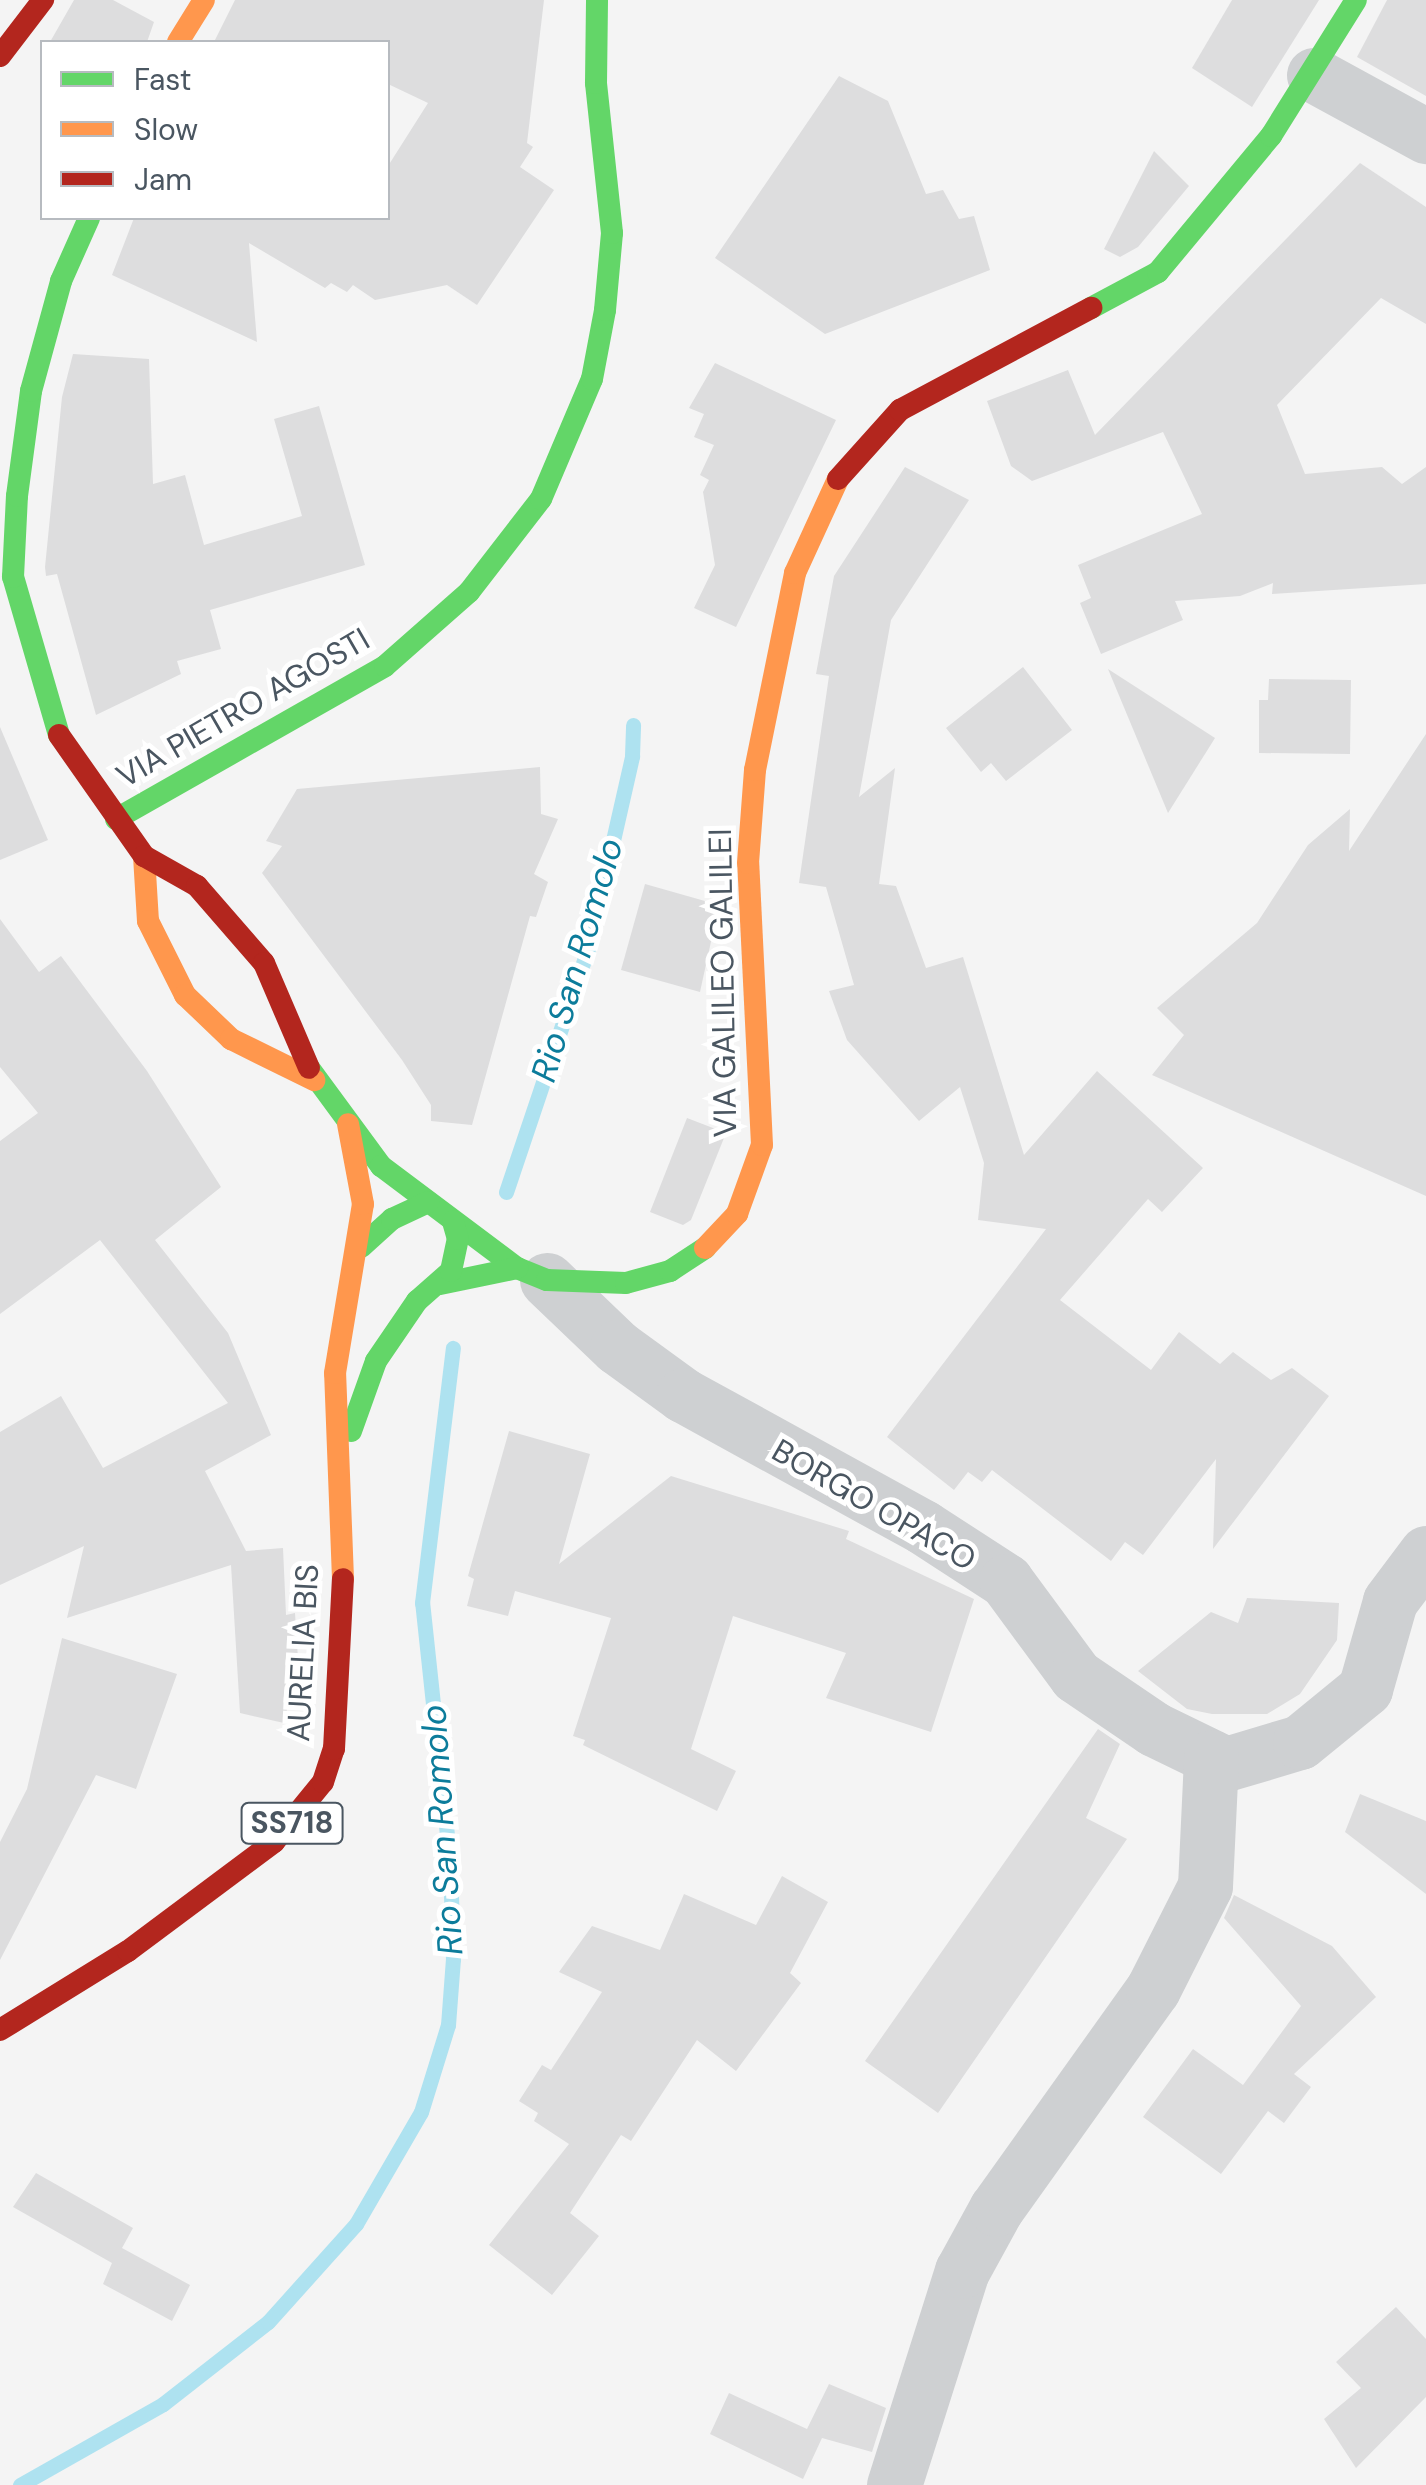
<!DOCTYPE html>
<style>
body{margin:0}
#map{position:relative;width:1426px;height:2485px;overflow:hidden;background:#f4f4f4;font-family:"DM Sans",sans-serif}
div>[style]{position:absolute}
.stream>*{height:15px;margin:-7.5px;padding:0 7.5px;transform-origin:7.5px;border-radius:7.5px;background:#aee2f0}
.building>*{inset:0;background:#ddddde}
.street>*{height:55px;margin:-27.5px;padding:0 27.5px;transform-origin:27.5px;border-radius:27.5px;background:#ced0d2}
.fast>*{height:22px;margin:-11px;padding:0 11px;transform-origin:11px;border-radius:11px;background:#63d668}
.slow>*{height:22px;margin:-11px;padding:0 11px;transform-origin:11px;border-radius:11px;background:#ff974d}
.jam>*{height:22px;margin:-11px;padding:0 11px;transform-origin:11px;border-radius:11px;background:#b3261e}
span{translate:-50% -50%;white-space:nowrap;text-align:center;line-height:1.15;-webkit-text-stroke:10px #fff;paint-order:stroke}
.shield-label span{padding:2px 8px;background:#fff;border:2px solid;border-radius:8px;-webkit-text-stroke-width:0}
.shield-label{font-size:30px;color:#4a5661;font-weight:700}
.street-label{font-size:32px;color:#4a5661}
.water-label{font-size:35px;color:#0c7c9b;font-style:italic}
.legend{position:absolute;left:40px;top:40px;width:350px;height:180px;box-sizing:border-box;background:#fff;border:2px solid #b7bbc0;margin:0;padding:12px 18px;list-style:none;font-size:30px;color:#4a5661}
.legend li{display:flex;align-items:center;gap:20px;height:50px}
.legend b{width:50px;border:2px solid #b7bbc0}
</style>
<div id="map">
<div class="stream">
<i style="left:506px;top:1192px;width:260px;rotate:-71.4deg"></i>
<i style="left:589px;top:946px;width:195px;rotate:-77.2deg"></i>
<i style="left:632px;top:756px;width:31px;rotate:-88deg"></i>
<i style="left:20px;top:2485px;width:164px;rotate:-29.5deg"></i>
<i style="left:163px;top:2404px;width:133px;rotate:-38deg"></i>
<i style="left:268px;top:2322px;width:132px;rotate:-48.1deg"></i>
<i style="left:356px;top:2224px;width:129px;rotate:-59.9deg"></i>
<i style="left:421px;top:2112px;width:91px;rotate:-72.8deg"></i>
<i style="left:448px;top:2025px;width:66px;rotate:-85.7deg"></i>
<i style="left:453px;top:1959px;width:96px;rotate:-91.8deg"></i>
<i style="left:450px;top:1863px;width:262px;rotate:-96.1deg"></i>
<i style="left:422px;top:1603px;width:257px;rotate:-83.1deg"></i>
</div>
<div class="building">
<i style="clip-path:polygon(74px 0,113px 0,154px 22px,147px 42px,50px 42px)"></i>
<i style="clip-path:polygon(235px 0,544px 0,527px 143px,533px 147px,520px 167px,554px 190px,477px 305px,447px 285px,375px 300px,353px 285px,347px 292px,331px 283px,325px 288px,249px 243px,257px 342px,112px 275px,134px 218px,388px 218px,388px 166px,428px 103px,388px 84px,388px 42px,214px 42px)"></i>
<i style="clip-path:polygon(1232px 0,1319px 0,1252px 107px,1192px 68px)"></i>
<i style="clip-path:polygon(1387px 0,1426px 0,1426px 96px,1357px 57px)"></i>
<i style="clip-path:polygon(839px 76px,888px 101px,926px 194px,943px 190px,959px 219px,974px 216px,990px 270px,825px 334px,715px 258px)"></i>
<i style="clip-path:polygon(1154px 151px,1189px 186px,1138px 247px,1120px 257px,1104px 249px)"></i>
<i style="clip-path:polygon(1360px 163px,1426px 207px,1426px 324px,1381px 298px,1277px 405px,1305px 474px,1382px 467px,1402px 484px,1426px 467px,1426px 584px,1272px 594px,1273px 583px,1240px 596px,1175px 601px,1183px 620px,1101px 654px,1080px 603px,1091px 598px,1078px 565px,1202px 514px,1163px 432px,1032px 481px,1011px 466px,987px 401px,1068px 370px,1095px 435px)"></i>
<i style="clip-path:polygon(73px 354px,149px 359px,153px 484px,185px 475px,204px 545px,302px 516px,274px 419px,319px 406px,365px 565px,210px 610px,221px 649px,177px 661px,181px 674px,96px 715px,57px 574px,46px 576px,45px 567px,62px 397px)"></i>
<i style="clip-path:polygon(715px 363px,836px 420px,736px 627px,694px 608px,715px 565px,703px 492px,709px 480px,700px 475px,714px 445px,694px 437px,704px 414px,689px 408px)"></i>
<i style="clip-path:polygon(905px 467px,969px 500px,891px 620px,859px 797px,895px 768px,879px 884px,896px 886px,926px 968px,963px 957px,1024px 1155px,1097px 1071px,1203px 1168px,1162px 1212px,1148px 1199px,1060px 1300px,1151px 1370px,1179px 1332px,1220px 1364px,1233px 1352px,1271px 1380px,1292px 1368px,1329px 1396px,1213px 1549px,1216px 1459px,1143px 1555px,1125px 1542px,1111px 1561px,992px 1470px,982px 1482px,968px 1472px,954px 1490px,887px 1437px,1046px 1229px,978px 1220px,984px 1163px,960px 1087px,919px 1121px,847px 1040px,829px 991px,854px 985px,826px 887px,799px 883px,829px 676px,816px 674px,834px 576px)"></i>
<i style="clip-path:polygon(1023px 667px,1072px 730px,1006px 781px,991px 763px,981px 772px,946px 728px)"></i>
<i style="clip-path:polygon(1108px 669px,1215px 738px,1168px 813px)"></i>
<i style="clip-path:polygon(1269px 679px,1351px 680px,1350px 754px,1259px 753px,1259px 700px,1268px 700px)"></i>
<i style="clip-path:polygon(0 727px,48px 840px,0 860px)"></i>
<i style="clip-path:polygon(1426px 734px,1426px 1196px,1152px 1075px,1184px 1035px,1157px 1008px,1257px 923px,1308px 845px,1350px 809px,1349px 851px)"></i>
<i style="clip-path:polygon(540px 767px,541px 814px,558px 819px,534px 874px,548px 882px,536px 917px,530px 916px,472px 1125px,431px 1121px,431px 1105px,402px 1060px,262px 873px,282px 846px,266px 841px,297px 789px)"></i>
<i style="clip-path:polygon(645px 884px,719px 905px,700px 992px,621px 970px)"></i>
<i style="clip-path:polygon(0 919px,39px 972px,61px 956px,147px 1071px,221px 1187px,155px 1240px,228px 1333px,271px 1435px,205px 1471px,246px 1551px,283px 1548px,286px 1615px,295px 1613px,298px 1659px,284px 1723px,240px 1713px,231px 1565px,67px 1618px,84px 1546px,0 1585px,0 1432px,61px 1396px,103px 1468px,228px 1403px,100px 1240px,0 1314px,0 1141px,38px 1113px,0 1067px)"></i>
<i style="clip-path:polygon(687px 1118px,726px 1133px,691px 1220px,683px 1225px,650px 1212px)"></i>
<i style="clip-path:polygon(509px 1431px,590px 1454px,559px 1564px,671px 1476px,849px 1531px,846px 1539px,974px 1599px,931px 1732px,826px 1698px,846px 1653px,733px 1616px,691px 1749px,736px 1771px,717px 1811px,583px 1745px,585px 1740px,573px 1736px,611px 1618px,515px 1591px,508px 1616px,467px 1606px,474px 1579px,468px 1576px)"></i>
<i style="clip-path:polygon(1247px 1598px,1339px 1603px,1337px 1640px,1300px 1694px,1267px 1714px,1212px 1714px,1187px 1709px,1138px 1671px,1211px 1612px,1238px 1623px)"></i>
<i style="clip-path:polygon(62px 1638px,177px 1674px,136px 1789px,96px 1775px,0 1960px,0 1842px,27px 1789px)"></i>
<i style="clip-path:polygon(1098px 1729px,1120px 1744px,1086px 1818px,1127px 1839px,938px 2113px,865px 2061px)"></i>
<i style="clip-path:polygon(1360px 1794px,1426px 1821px,1426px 1894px,1345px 1832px)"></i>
<i style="clip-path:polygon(782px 1876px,828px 1902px,790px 1973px,801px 1983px,736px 2071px,697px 2040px,631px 2141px,621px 2135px,570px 2213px,599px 2236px,552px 2295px,489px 2245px,569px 2144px,534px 2121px,538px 2113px,519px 2101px,542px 2065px,551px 2070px,602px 1992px,559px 1972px,592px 1926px,660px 1950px,684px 1894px,756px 1925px)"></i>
<i style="clip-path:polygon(1234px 1895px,1332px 1946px,1376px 1997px,1294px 2074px,1311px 2087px,1284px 2123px,1268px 2111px,1221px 2174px,1143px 2117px,1193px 2049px,1243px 2085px,1301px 2006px,1224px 1918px)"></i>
<i style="clip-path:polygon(36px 2173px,133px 2228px,122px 2248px,190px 2285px,172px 2321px,103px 2284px,112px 2263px,13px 2207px)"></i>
<i style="clip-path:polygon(1396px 2307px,1426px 2339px,1426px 2397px,1356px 2468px,1324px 2419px,1361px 2388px,1336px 2362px)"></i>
<i style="clip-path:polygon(829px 2384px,886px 2408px,872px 2452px,822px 2438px,803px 2479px,710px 2434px,729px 2393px,807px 2429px)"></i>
</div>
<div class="street">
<i style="left:1314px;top:75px;width:128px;rotate:28.6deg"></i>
<i style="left:547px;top:1280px;width:97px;rotate:43.7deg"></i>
<i style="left:617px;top:1347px;width:82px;rotate:36deg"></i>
<i style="left:683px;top:1395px;width:274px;rotate:28.8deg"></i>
<i style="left:923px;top:1527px;width:99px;rotate:33deg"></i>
<i style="left:1006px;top:1581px;width:118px;rotate:53.6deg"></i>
<i style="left:1076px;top:1676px;width:94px;rotate:34.2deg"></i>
<i style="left:1154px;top:1729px;width:80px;rotate:25.9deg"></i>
<i style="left:1226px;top:1764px;width:77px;rotate:-16.6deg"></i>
<i style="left:1300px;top:1742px;width:84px;rotate:-39.2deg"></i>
<i style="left:1365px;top:1689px;width:91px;rotate:-74.1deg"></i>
<i style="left:1390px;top:1601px;width:60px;rotate:-53.1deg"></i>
<i style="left:894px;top:2485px;width:225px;rotate:-72.4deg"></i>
<i style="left:962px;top:2271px;width:71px;rotate:-61.3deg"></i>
<i style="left:996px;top:2209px;width:270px;rotate:-54.5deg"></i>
<i style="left:1153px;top:1989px;width:115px;rotate:-63.2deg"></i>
<i style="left:1205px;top:1886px;width:129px;rotate:-87.3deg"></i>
</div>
<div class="fast">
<i style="left:1091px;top:308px;width:76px;rotate:-28.2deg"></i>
<i style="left:1158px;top:272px;width:177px;rotate:-50.3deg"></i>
<i style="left:1271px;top:136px;width:160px;rotate:-58deg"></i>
<i style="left:59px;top:735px;width:165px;rotate:-106.2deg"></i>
<i style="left:13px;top:577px;width:81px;rotate:-87.2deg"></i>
<i style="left:17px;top:496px;width:106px;rotate:-82.4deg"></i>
<i style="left:31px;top:391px;width:114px;rotate:-74.7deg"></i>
<i style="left:61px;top:281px;width:69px;rotate:-66deg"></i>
<i style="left:116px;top:819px;width:309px;rotate:-29.6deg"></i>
<i style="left:385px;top:666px;width:112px;rotate:-41.4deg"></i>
<i style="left:469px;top:592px;width:118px;rotate:-52.3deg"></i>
<i style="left:541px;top:499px;width:130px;rotate:-67deg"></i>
<i style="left:592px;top:379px;width:70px;rotate:-79.3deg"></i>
<i style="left:605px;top:310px;width:77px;rotate:-84.8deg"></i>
<i style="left:612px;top:233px;width:151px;rotate:-96.1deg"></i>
<i style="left:596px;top:83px;width:83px;rotate:-89.3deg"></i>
<i style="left:309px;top:1068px;width:122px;rotate:53.7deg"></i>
<i style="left:381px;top:1166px;width:170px;rotate:36.9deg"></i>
<i style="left:517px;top:1268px;width:32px;rotate:22deg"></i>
<i style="left:547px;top:1280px;width:79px;rotate:2.2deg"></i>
<i style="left:626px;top:1283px;width:46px;rotate:-15.3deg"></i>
<i style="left:670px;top:1271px;width:42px;rotate:-33.3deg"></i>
<i style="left:361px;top:1247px;width:42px;rotate:-42.1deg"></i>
<i style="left:392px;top:1219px;width:40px;rotate:-25deg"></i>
<i style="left:440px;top:1284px;width:79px;rotate:-11.7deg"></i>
<i style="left:351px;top:1431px;width:74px;rotate:-70.3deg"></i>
<i style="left:376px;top:1361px;width:73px;rotate:-55.7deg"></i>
<i style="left:417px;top:1301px;width:45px;rotate:-41.4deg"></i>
<i style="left:451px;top:1271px;width:33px;rotate:-78deg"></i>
<i style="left:458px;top:1239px;width:18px;rotate:-106deg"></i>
</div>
<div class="slow">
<i style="left:178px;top:42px;width:49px;rotate:-58.2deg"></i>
<i style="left:144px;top:856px;width:65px;rotate:86.5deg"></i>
<i style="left:148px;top:921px;width:83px;rotate:63.4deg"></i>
<i style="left:185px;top:995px;width:64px;rotate:43.7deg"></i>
<i style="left:231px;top:1039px;width:93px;rotate:26.3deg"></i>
<i style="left:705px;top:1248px;width:47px;rotate:-46.7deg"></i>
<i style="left:737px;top:1214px;width:73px;rotate:-70.1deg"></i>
<i style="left:762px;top:1145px;width:282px;rotate:-92.8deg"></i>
<i style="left:748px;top:863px;width:93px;rotate:-85.7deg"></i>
<i style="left:755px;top:770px;width:201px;rotate:-78.5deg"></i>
<i style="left:795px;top:573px;width:103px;rotate:-65.4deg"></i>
<i style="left:343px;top:1579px;width:206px;rotate:-92.2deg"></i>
<i style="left:335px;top:1373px;width:171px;rotate:-80.6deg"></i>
<i style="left:363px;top:1204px;width:81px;rotate:-100.6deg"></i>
</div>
<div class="jam">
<i style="left:0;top:56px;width:71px;rotate:-52.5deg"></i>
<i style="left:838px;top:479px;width:93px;rotate:-48.1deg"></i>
<i style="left:900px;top:410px;width:217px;rotate:-28.1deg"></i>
<i style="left:59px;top:735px;width:148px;rotate:54.9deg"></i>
<i style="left:144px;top:856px;width:61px;rotate:29.5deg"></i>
<i style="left:197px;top:886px;width:102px;rotate:49deg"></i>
<i style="left:264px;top:963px;width:114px;rotate:66.8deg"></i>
<i style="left:0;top:2030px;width:150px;rotate:-31.7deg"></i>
<i style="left:128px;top:1951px;width:182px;rotate:-36.7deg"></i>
<i style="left:274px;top:1842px;width:77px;rotate:-50.8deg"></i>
<i style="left:323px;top:1782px;width:35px;rotate:-72deg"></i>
<i style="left:334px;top:1749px;width:170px;rotate:-87deg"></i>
</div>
<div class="shield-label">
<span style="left:292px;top:1823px">SS718</span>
</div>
<div class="street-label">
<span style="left:243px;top:708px;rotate:-30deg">VIA PIETRO AGOSTI</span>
<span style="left:723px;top:983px;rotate:-91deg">VIA GALILEO GALILEI</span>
<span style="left:874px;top:1505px;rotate:30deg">BORGO OPACO</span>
<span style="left:303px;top:1653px;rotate:-87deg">AURELIA BIS</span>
</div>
<div class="water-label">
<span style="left:577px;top:960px;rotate:-74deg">Rio San Romolo</span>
<span style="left:442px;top:1830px;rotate:-94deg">Rio San Romolo</span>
</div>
<ul class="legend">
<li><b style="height:12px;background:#63d668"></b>Fast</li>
<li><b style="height:12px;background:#ff974d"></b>Slow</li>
<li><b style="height:12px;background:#b3261e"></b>Jam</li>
</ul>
</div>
